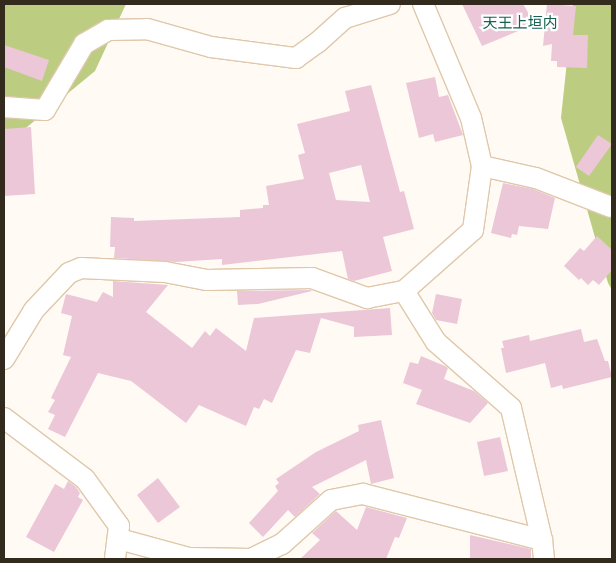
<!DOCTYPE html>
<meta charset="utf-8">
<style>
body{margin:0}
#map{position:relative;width:616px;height:563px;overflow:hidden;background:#fffaf4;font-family:Poppins,"Noto Sans JP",sans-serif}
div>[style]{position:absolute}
.forest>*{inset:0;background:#bccd81}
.building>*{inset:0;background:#ecc7d8}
.roads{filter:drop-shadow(1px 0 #dfc8aa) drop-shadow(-1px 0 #dfc8aa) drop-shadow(0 1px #dfc8aa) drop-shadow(0 -1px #dfc8aa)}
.minor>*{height:20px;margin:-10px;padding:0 10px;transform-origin:10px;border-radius:10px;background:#fff}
span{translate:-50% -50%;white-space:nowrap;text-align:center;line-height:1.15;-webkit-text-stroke:4.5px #fff;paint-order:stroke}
.neighbourhood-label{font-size:15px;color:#14624f}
.frame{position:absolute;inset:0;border:5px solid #332a1e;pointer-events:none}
</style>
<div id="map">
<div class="forest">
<i style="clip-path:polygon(4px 4px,126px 4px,95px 71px,4px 146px)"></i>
<i style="clip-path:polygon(573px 4px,612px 4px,612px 290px,608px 283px,561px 118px)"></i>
</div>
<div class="building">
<i style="clip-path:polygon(462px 4px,523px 4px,535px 24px,482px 46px)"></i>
<i style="clip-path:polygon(547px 4px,576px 6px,573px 35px,588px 35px,587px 68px,557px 67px,557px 61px,551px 61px,552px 44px,543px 46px)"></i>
<i style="clip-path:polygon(4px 45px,49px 60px,42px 81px,4px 67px)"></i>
<i style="clip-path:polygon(435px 77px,439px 97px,448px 95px,463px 135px,435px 142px,433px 134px,419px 138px,406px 83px)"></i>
<i style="clip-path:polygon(evenodd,371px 85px,400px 192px,404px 191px,414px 229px,383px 237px,392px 271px,354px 281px,348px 279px,342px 251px,222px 265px,222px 259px,176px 262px,114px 258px,115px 247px,110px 247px,111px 217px,134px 218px,134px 221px,240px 217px,240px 210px,263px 208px,263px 205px,269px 205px,266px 186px,304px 179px,298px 155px,305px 153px,297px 124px,350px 111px,345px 91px,371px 85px,361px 165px,370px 202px,336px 200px,329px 173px,361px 165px)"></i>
<i style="clip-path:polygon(31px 127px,35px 194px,4px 196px,4px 129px)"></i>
<i style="clip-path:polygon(598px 135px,612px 144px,589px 176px,576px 167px)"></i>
<i style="clip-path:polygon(503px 183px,533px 189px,555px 198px,548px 229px,519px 226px,517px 235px,512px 234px,511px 238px,491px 233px)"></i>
<i style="clip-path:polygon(597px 236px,612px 250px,612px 270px,599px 285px,593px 280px,588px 285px,581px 278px,579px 280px,564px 266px,580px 248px,584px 251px)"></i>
<i style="clip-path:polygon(113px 281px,168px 285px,146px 312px,192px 348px,205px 331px,210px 336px,216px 328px,246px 351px,254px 318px,390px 308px,392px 335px,354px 337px,354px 327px,321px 318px,310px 353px,296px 350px,272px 403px,264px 399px,259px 409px,254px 407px,246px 426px,199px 405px,186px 423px,131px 381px,98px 373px,65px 437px,48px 429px,55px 415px,48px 412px,55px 400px,51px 398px,71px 357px,63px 355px,72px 316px,61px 313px,66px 294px,97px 302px,103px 292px,113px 297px)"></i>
<i style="clip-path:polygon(237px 291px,310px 290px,312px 291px,258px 304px,238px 305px)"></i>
<i style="clip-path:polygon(436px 294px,462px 299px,457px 324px,436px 320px,432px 313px)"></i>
<i style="clip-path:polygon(581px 329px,584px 342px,597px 339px,605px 361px,608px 361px,612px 377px,563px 389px,562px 385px,551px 388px,545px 363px,506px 373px,501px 348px,504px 348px,502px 341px,529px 335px,530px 341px)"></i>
<i style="clip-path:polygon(421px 356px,445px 366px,448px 368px,444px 379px,474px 391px,488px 403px,470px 423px,416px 404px,422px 390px,403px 383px,410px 362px,418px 364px)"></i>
<i style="clip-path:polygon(381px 420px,394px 478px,371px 484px,366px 460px,312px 487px,320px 494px,295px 517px,288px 510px,263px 537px,249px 523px,278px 491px,275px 486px,279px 483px,276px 479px,316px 452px,359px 431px,358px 425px)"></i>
<i style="clip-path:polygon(500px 437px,508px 471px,484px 476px,477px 442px)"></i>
<i style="clip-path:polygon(158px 478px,180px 507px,158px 523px,137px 495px)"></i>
<i style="clip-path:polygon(68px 481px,76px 487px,80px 493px,78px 497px,83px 500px,54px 552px,26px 537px,55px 484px,64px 489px)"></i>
<i style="clip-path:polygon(366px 507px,407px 518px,399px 538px,395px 537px,386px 559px,300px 559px,320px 540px,312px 533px,336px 511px,357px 530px)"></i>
<i style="clip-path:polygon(470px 535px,531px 549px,531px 559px,470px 559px)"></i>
</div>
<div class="roads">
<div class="minor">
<i style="left:4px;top:107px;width:41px;rotate:4.2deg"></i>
<i style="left:45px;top:110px;width:77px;rotate:-59.4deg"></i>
<i style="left:84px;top:44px;width:28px;rotate:-30deg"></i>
<i style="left:108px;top:30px;width:39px;rotate:-1deg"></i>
<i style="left:147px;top:29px;width:66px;rotate:15.7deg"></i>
<i style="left:211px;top:47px;width:86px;rotate:7.4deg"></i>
<i style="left:296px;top:58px;width:26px;rotate:-36deg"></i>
<i style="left:317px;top:43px;width:38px;rotate:-42deg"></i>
<i style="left:345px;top:18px;width:47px;rotate:-17.3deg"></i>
<i style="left:482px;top:166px;width:55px;rotate:12.5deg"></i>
<i style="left:536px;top:178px;width:80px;rotate:21.1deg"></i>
<i style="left:404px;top:291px;width:60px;rotate:57.9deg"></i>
<i style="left:436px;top:342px;width:100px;rotate:41.3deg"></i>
<i style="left:511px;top:408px;width:136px;rotate:76.8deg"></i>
<i style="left:542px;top:540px;width:19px;rotate:84deg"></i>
<i style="left:4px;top:359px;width:57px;rotate:-58.5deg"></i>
<i style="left:34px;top:310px;width:51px;rotate:-46.6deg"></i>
<i style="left:69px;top:273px;width:13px;rotate:-23deg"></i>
<i style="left:81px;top:268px;width:84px;rotate:2.7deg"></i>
<i style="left:165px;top:272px;width:43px;rotate:10.8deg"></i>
<i style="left:207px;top:280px;width:105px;rotate:-1.1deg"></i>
<i style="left:312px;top:278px;width:59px;rotate:20deg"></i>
<i style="left:367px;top:298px;width:38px;rotate:-11deg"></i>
<i style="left:404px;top:291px;width:92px;rotate:-41.5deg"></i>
<i style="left:473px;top:230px;width:65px;rotate:-82deg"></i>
<i style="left:482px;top:166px;width:49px;rotate:-102.9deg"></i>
<i style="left:471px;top:118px;width:124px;rotate:-112.8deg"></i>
<i style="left:4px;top:418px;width:101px;rotate:37deg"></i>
<i style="left:85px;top:479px;width:58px;rotate:54.1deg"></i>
<i style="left:119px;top:526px;width:33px;rotate:97deg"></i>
<i style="left:119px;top:539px;width:73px;rotate:15.2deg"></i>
<i style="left:189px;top:558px;width:62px;rotate:0.9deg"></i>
<i style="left:251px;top:559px;width:34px;rotate:-26deg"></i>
<i style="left:282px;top:544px;width:66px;rotate:-41.9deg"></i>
<i style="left:331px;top:500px;width:33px;rotate:-11deg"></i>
<i style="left:363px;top:494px;width:185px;rotate:14.4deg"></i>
</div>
</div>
<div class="neighbourhood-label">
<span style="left:520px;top:23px">天王上垣内</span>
</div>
<div class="frame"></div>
</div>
